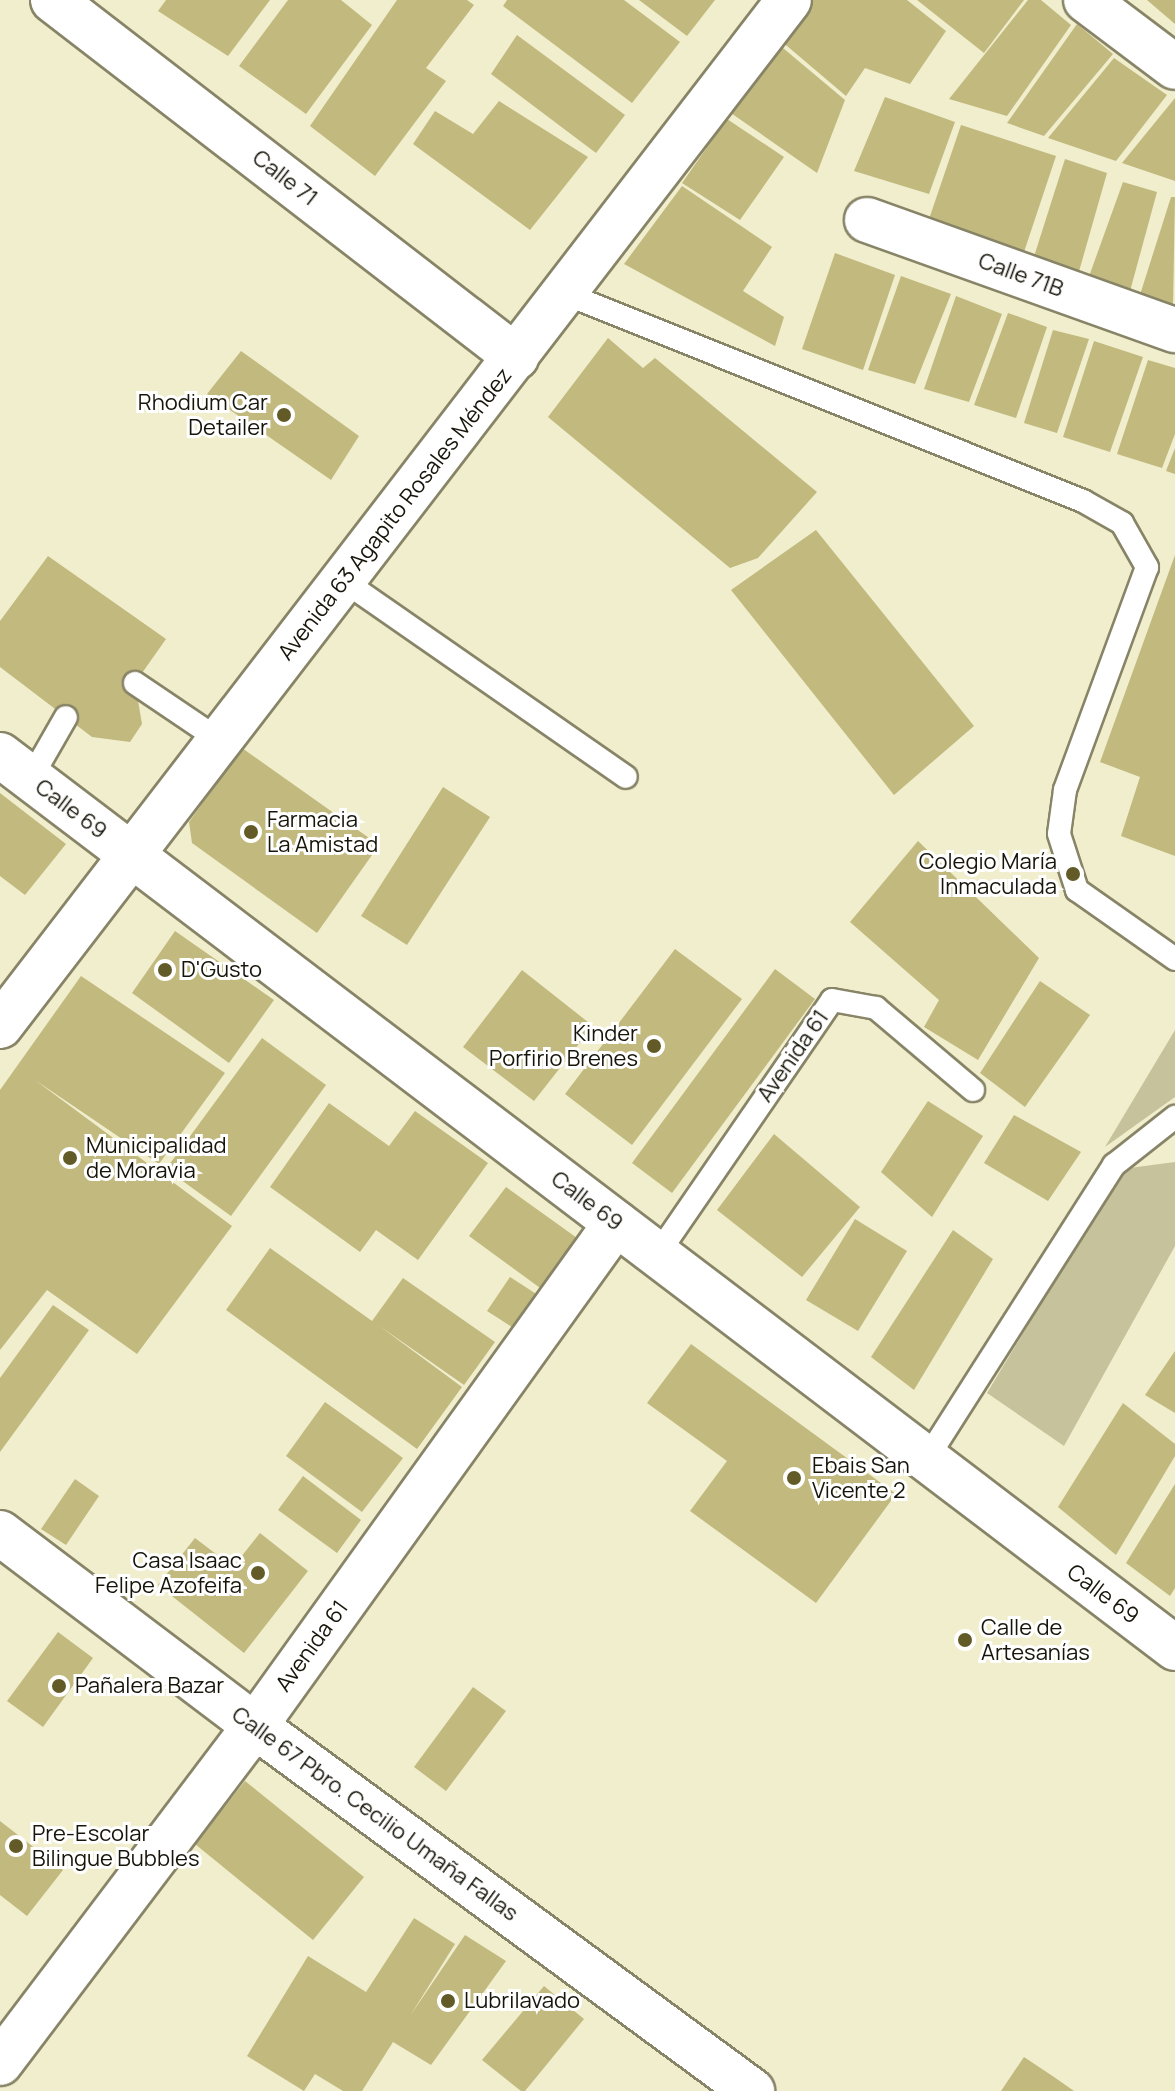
<!DOCTYPE html>
<meta charset="utf-8">
<style>
body{margin:0}
#map{position:relative;width:1175px;height:2091px;overflow:hidden;background:#f1eece;font-family:Manrope,sans-serif}
div>[style]{position:absolute}
.green>*{inset:0;background:#c6c29c}
.building>*{inset:0;background:#c1b97e}
.roads{filter:drop-shadow(2px 0 #888467) drop-shadow(-2px 0 #888467) drop-shadow(0 2px #888467) drop-shadow(0 -2px #888467)}
.service>*{height:22px;margin:-11px;padding:0 11px;transform-origin:11px;border-radius:11px;background:#fff}
.minor>*{height:44px;margin:-22px;padding:0 22px;transform-origin:22px;border-radius:22px;background:#fff}
.secondary>*{height:44px;margin:-22px;padding:0 22px;transform-origin:22px;border-radius:22px;background:#fff}
.dots>*{width:22px;height:22px;translate:-50% -50%;box-sizing:border-box;border:4px solid #fff;border-radius:50%}
span{translate:-50% -50%;white-space:nowrap;text-align:center;line-height:1.15;-webkit-text-stroke:6px #fff;paint-order:stroke}
.street-label{font-size:22px;color:#17150a}
.poi-label{font-size:22px;color:#17150a}
.right{translate:-100% -50%;text-align:right}
.left{translate:0 -50%;text-align:left}
</style>
<div id="map">
<div class="green">
<i style="clip-path:polygon(1175px 1030px,1175px 1097px,1105px 1147px)"></i>
<i style="clip-path:polygon(1175px 1162px,1175px 1246px,1064px 1446px,987px 1393px,1122px 1169px)"></i>
</div>
<div class="building">
<i style="clip-path:polygon(166px 0,270px 0,228px 56px,158px 11px)"></i>
<i style="clip-path:polygon(288px 0,341px 0,372px 25px,306px 114px,239px 66px)"></i>
<i style="clip-path:polygon(397px 0,467px 0,474px 5px,426px 68px,446px 81px,375px 176px,310px 126px)"></i>
<i style="clip-path:polygon(507px 0,624px 0,680px 42px,632px 103px,503px 6px)"></i>
<i style="clip-path:polygon(639px 0,715px 0,687px 36px)"></i>
<i style="clip-path:polygon(811px 0,907px 0,946px 31px,910px 84px,865px 68px,846px 96px,780px 40px)"></i>
<i style="clip-path:polygon(917px 0,1024px 0,984px 53px)"></i>
<i style="clip-path:polygon(1028px 0,1041px 0,1071px 25px,1007px 116px,949px 99px)"></i>
<i style="clip-path:polygon(1147px 0,1175px 0,1175px 24px)"></i>
<i style="clip-path:polygon(1077px 24px,1113px 54px,1044px 136px,1007px 123px)"></i>
<i style="clip-path:polygon(517px 35px,625px 115px,596px 153px,491px 74px)"></i>
<i style="clip-path:polygon(777px 43px,845px 100px,817px 173px,728px 111px)"></i>
<i style="clip-path:polygon(1114px 58px,1167px 95px,1116px 161px,1048px 138px)"></i>
<i style="clip-path:polygon(885px 97px,955px 122px,929px 194px,854px 171px)"></i>
<i style="clip-path:polygon(1175px 98px,1175px 181px,1122px 163px)"></i>
<i style="clip-path:polygon(499px 101px,588px 157px,530px 230px,413px 144px,435px 111px,473px 134px)"></i>
<i style="clip-path:polygon(727px 119px,784px 157px,740px 220px,682px 183px)"></i>
<i style="clip-path:polygon(961px 125px,1056px 156px,1022px 258px,927px 225px)"></i>
<i style="clip-path:polygon(1065px 159px,1107px 173px,1078px 275px,1031px 266px)"></i>
<i style="clip-path:polygon(1123px 182px,1157px 192px,1129px 295px,1087px 282px)"></i>
<i style="clip-path:polygon(682px 186px,772px 247px,743px 291px,784px 317px,775px 346px,624px 264px)"></i>
<i style="clip-path:polygon(1171px 197px,1175px 197px,1173px 308px,1139px 298px)"></i>
<i style="clip-path:polygon(835px 253px,895px 275px,863px 370px,802px 349px)"></i>
<i style="clip-path:polygon(901px 276px,951px 294px,915px 384px,868px 370px)"></i>
<i style="clip-path:polygon(956px 296px,1002px 314px,969px 402px,924px 389px)"></i>
<i style="clip-path:polygon(1008px 313px,1047px 327px,1016px 418px,974px 405px)"></i>
<i style="clip-path:polygon(1053px 330px,1089px 339px,1057px 433px,1024px 423px)"></i>
<i style="clip-path:polygon(608px 338px,643px 368px,655px 358px,817px 492px,758px 558px,730px 568px,548px 417px)"></i>
<i style="clip-path:polygon(1094px 341px,1143px 357px,1110px 452px,1063px 437px)"></i>
<i style="clip-path:polygon(241px 351px,359px 436px,331px 480px,207px 394px)"></i>
<i style="clip-path:polygon(1148px 360px,1175px 368px,1175px 434px,1162px 468px,1117px 454px)"></i>
<i style="clip-path:polygon(1175px 448px,1175px 474px,1166px 471px)"></i>
<i style="clip-path:polygon(816px 530px,974px 726px,894px 795px,731px 590px)"></i>
<i style="clip-path:polygon(1175px 555px,1175px 856px,1121px 836px,1140px 777px,1100px 762px)"></i>
<i style="clip-path:polygon(48px 556px,166px 639px,135px 683px,142px 724px,130px 742px,92px 737px,0 667px,0 621px)"></i>
<i style="clip-path:polygon(242px 748px,379px 845px,317px 933px,192px 843px,189px 822px)"></i>
<i style="clip-path:polygon(443px 787px,490px 817px,407px 945px,361px 916px)"></i>
<i style="clip-path:polygon(0 793px,66px 844px,25px 895px,0 876px)"></i>
<i style="clip-path:polygon(918px 841px,1039px 958px,978px 1060px,924px 1027px,939px 1000px,850px 922px)"></i>
<i style="clip-path:polygon(175px 931px,274px 1000px,229px 1063px,132px 993px)"></i>
<i style="clip-path:polygon(675px 949px,742px 999px,632px 1145px,565px 1094px)"></i>
<i style="clip-path:polygon(775px 969px,815px 999px,672px 1193px,632px 1163px)"></i>
<i style="clip-path:polygon(522px 970px,593px 1026px,534px 1101px,463px 1047px)"></i>
<i style="clip-path:polygon(81px 976px,225px 1073px,159px 1164px,35px 1080px,232px 1226px,137px 1354px,47px 1290px,0 1350px,0 1090px)"></i>
<i style="clip-path:polygon(1040px 981px,1090px 1015px,1025px 1107px,980px 1073px)"></i>
<i style="clip-path:polygon(262px 1038px,326px 1085px,231px 1216px,166px 1169px)"></i>
<i style="clip-path:polygon(928px 1101px,983px 1136px,932px 1217px,881px 1172px)"></i>
<i style="clip-path:polygon(329px 1103px,389px 1146px,415px 1111px,488px 1163px,418px 1260px,376px 1230px,360px 1252px,270px 1187px)"></i>
<i style="clip-path:polygon(1014px 1115px,1081px 1152px,1048px 1201px,984px 1163px)"></i>
<i style="clip-path:polygon(774px 1134px,860px 1207px,802px 1277px,717px 1210px)"></i>
<i style="clip-path:polygon(506px 1187px,584px 1243px,547px 1293px,469px 1236px)"></i>
<i style="clip-path:polygon(855px 1219px,907px 1251px,858px 1331px,806px 1300px)"></i>
<i style="clip-path:polygon(953px 1230px,993px 1259px,914px 1390px,871px 1357px)"></i>
<i style="clip-path:polygon(270px 1248px,372px 1321px,403px 1278px,495px 1342px,464px 1385px,378px 1325px,462px 1387px,417px 1449px,226px 1310px)"></i>
<i style="clip-path:polygon(510px 1277px,541px 1297px,518px 1331px,487px 1311px)"></i>
<i style="clip-path:polygon(53px 1305px,89px 1330px,0 1452px,0 1378px)"></i>
<i style="clip-path:polygon(691px 1344px,896px 1494px,816px 1603px,690px 1511px,727px 1461px,647px 1403px)"></i>
<i style="clip-path:polygon(1175px 1351px,1175px 1413px,1145px 1395px)"></i>
<i style="clip-path:polygon(325px 1402px,403px 1458px,362px 1512px,286px 1456px)"></i>
<i style="clip-path:polygon(1123px 1403px,1175px 1444px,1175px 1456px,1116px 1555px,1058px 1507px)"></i>
<i style="clip-path:polygon(303px 1476px,361px 1520px,337px 1553px,278px 1510px)"></i>
<i style="clip-path:polygon(75px 1479px,99px 1496px,66px 1545px,41px 1529px)"></i>
<i style="clip-path:polygon(1175px 1484px,1175px 1588px,1170px 1596px,1126px 1563px)"></i>
<i style="clip-path:polygon(260px 1533px,308px 1571px,244px 1653px,158px 1585px,195px 1538px,233px 1567px)"></i>
<i style="clip-path:polygon(58px 1632px,93px 1658px,43px 1727px,7px 1701px)"></i>
<i style="clip-path:polygon(473px 1687px,506px 1711px,446px 1791px,414px 1767px)"></i>
<i style="clip-path:polygon(245px 1781px,364px 1877px,313px 1940px,195px 1844px)"></i>
<i style="clip-path:polygon(0 1821px,63px 1870px,27px 1916px,0 1895px)"></i>
<i style="clip-path:polygon(414px 1918px,455px 1944px,410px 2016px,465px 1935px,506px 1961px,431px 2065px,393px 2042px,362px 2091px,343px 2091px,315px 2074px,304px 2091px,247px 2056px,308px 1956px,366px 1992px)"></i>
<i style="clip-path:polygon(544px 1986px,584px 2019px,525px 2091px,521px 2091px,482px 2060px)"></i>
<i style="clip-path:polygon(1024px 2057px,1054px 2077px,1074px 2091px,1001px 2091px)"></i>
</div>
<div class="roads">
<div class="service">
<i style="left:566px;top:294px;width:557px;rotate:21.82deg"></i>
<i style="left:1083px;top:501px;width:45px;rotate:29.4deg"></i>
<i style="left:1122px;top:523px;width:51px;rotate:60.4deg"></i>
<i style="left:1147px;top:567px;width:238px;rotate:110.2deg"></i>
<i style="left:1065px;top:790px;width:44px;rotate:97.8deg"></i>
<i style="left:1059px;top:834px;width:59px;rotate:72.2deg"></i>
<i style="left:1077px;top:890px;width:120px;rotate:35.1deg"></i>
<i style="left:344px;top:581px;width:343px;rotate:34.8deg"></i>
<i style="left:135px;top:683px;width:104px;rotate:34deg"></i>
<i style="left:31px;top:778px;width:70px;rotate:-60.2deg"></i>
<i style="left:657px;top:1255px;width:309px;rotate:-55.5deg"></i>
<i style="left:832px;top:1000px;width:45px;rotate:10.3deg"></i>
<i style="left:876px;top:1008px;width:127px;rotate:40.2deg"></i>
<i style="left:926px;top:1460px;width:350px;rotate:-57.5deg"></i>
<i style="left:1114px;top:1165px;width:78px;rotate:-38.2deg"></i>
</div>
<div class="minor">
<i style="left:53px;top:0;width:585px;rotate:37.63deg"></i>
<i style="left:1086px;top:0;width:111px;rotate:37deg"></i>
<i style="left:867px;top:220px;width:327px;rotate:19.7deg"></i>
<i style="left:0;top:1026px;width:1294px;rotate:-52.44deg"></i>
<i style="left:0;top:2063px;width:423px;rotate:-52.9deg"></i>
<i style="left:255px;top:1726px;width:619px;rotate:-54.33deg"></i>
</div>
<div class="secondary">
<i style="left:0;top:755px;width:1476px;rotate:37.23deg"></i>
<i style="left:0;top:1533px;width:320px;rotate:37.1deg"></i>
<i style="left:255px;top:1726px;width:617px;rotate:36.29deg"></i>
</div>
</div>
<div class="dots">
<i style="left:284px;top:415px;background:#625b28"></i>
<i style="left:251px;top:832px;background:#625b28"></i>
<i style="left:1073px;top:874px;background:#625b28"></i>
<i style="left:165px;top:970px;background:#625b28"></i>
<i style="left:654px;top:1046px;background:#625b28"></i>
<i style="left:70px;top:1158px;background:#625b28"></i>
<i style="left:794px;top:1478px;background:#625b28"></i>
<i style="left:258px;top:1573px;background:#625b28"></i>
<i style="left:965px;top:1640px;background:#625b28"></i>
<i style="left:59px;top:1686px;background:#625b28"></i>
<i style="left:16px;top:1846px;background:#625b28"></i>
<i style="left:448px;top:2001px;background:#625b28"></i>
</div>
<div class="street-label">
<span style="left:285px;top:178px;rotate:38deg">Calle 71</span>
<span style="left:1021px;top:275px;rotate:20deg">Calle 71B</span>
<span style="left:395px;top:514px;rotate:-52deg">Avenida 63 Agapito Rosales Méndez</span>
<span style="left:71px;top:809px;rotate:37deg">Calle 69</span>
<span style="left:793px;top:1056px;rotate:-55deg">Avenida 61</span>
<span style="left:587px;top:1201px;rotate:37deg">Calle 69</span>
<span style="left:1103px;top:1594px;rotate:37deg">Calle 69</span>
<span style="left:312px;top:1646px;rotate:-54deg">Avenida 61</span>
<span style="left:375px;top:1814px;rotate:36deg">Calle 67 Pbro. Cecilio Umaña Fallas</span>
</div>
<div class="poi-label">
<span class="right" style="left:268px;top:415px">Rhodium Car<br>Detailer</span>
<span class="left" style="left:267px;top:832px">Farmacia<br>La Amistad</span>
<span class="right" style="left:1057px;top:874px">Colegio María<br>Inmaculada</span>
<span class="left" style="left:181px;top:970px">D'Gusto</span>
<span class="right" style="left:638px;top:1046px">Kinder<br>Porfirio Brenes</span>
<span class="left" style="left:86px;top:1158px">Municipalidad<br>de Moravia</span>
<span class="left" style="left:812px;top:1478px">Ebais San<br>Vicente 2</span>
<span class="right" style="left:242px;top:1573px">Casa Isaac<br>Felipe Azofeifa</span>
<span class="left" style="left:981px;top:1640px">Calle de<br>Artesanías</span>
<span class="left" style="left:75px;top:1686px">Pañalera Bazar</span>
<span class="left" style="left:32px;top:1846px">Pre-Escolar<br>Bilingue Bubbles</span>
<span class="left" style="left:464px;top:2001px">Lubrilavado</span>
</div>
</div>
